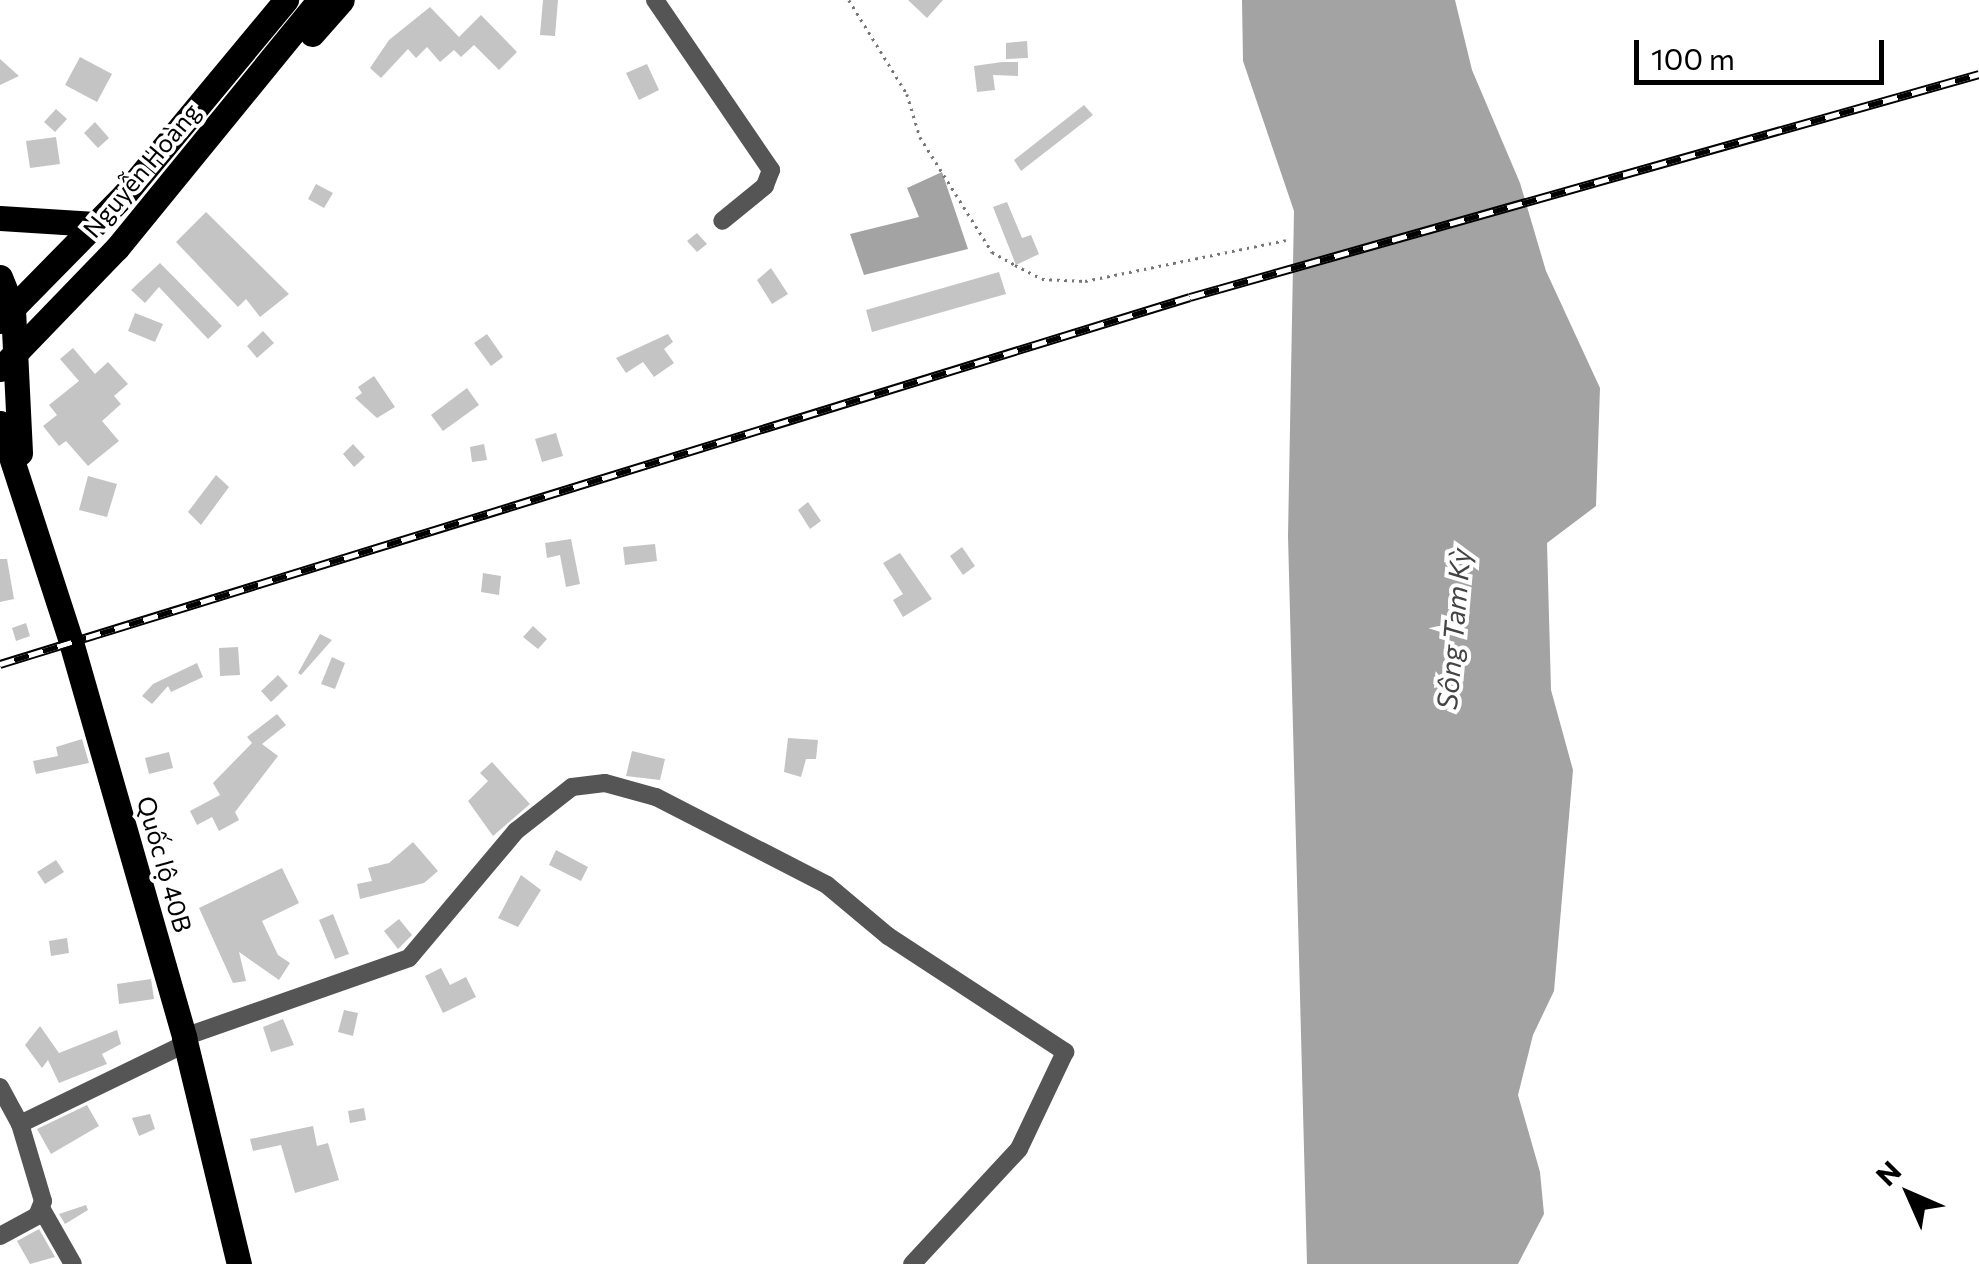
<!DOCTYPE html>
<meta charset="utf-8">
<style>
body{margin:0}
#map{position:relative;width:1979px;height:1264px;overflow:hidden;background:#fff;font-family:Commissioner,sans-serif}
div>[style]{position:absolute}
.water>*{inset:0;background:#a3a3a3}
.building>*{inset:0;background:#c4c4c4}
.path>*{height:2.5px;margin-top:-1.25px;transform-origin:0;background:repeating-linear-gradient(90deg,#777 0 2.5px,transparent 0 7.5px)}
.minor>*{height:18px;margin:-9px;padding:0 9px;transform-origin:9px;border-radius:9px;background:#555}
.highway>*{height:25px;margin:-12.5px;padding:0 12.5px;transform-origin:12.5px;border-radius:12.5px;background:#000}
.rail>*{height:9px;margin-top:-4.5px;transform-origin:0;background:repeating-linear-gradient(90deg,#fff 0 15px,#000 0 30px);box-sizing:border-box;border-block:2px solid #000}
span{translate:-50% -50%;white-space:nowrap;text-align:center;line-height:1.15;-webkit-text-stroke:8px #fff;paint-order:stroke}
.street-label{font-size:25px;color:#000}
.water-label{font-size:28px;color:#444;font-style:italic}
.north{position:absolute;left:1859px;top:1144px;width:100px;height:100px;-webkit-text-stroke:8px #fff;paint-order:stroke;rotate:315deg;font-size:28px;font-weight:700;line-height:40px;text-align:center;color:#000}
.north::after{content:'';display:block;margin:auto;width:35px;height:45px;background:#000;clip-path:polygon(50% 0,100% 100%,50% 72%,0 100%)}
.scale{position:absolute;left:1634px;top:40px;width:250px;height:45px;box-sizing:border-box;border:5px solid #000;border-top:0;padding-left:12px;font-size:30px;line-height:35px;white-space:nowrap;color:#000;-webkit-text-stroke:8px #fff;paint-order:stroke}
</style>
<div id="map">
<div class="water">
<i style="clip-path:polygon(1242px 0,1455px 0,1472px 70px,1520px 183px,1546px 271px,1600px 388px,1596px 506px,1547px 543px,1551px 690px,1573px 770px,1554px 991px,1533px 1035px,1518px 1095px,1540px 1172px,1544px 1214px,1518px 1264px,1307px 1264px,1288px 536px,1294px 211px,1243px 61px)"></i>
<i style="clip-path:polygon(942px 172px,968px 249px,864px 275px,850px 234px,919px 217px,907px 188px)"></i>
</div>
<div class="building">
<i style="clip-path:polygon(543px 0,558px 0,555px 36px,540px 35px)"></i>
<i style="clip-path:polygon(908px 0,943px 0,927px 18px)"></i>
<i style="clip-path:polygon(430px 7px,459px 37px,481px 15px,517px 52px,499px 70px,474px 45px,461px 57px,454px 50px,440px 62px,427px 47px,416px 58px,408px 49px,381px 78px,370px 68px,389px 40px)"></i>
<i style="clip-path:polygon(1027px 41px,1028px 58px,1006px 59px,1006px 43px)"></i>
<i style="clip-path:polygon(80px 57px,112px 74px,97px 102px,65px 85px)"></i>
<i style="clip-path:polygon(0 59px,19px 76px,0 85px)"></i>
<i style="clip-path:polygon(1002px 62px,1018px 62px,1018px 76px,993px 75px,995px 90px,977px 92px,974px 66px)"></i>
<i style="clip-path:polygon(647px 64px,659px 90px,639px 100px,626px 73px)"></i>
<i style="clip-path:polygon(1084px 105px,1093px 115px,1021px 171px,1014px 160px)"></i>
<i style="clip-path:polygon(56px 109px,67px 119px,55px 132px,44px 122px)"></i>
<i style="clip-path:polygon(95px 122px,109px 138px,98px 148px,84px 133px)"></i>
<i style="clip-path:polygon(56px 137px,60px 164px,30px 168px,26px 141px)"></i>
<i style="clip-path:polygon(316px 184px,333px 193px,324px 208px,308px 199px)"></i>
<i style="clip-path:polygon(1007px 202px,1022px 238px,1031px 235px,1039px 254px,1016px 265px,993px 207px)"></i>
<i style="clip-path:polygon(206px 212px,289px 294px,260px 317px,246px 299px,238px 307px,176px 242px)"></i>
<i style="clip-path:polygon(697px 233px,707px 244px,697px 252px,687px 241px)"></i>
<i style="clip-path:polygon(160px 263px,222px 326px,208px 339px,159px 287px,145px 303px,131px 290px)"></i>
<i style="clip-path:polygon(771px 268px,788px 294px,772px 304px,757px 280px)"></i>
<i style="clip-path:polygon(999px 272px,1006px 294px,872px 332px,866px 310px)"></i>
<i style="clip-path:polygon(135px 313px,163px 324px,155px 342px,128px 331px)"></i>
<i style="clip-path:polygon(263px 331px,274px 343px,257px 358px,247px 346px)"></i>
<i style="clip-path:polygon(487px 334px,503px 357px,491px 366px,474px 343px)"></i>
<i style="clip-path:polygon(668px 334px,673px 342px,664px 349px,674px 363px,654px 377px,643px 362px,626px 373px,616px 358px)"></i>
<i style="clip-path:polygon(73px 348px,95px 374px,108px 362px,128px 384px,114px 396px,121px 404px,102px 421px,119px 441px,88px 466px,66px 441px,59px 446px,43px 426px,57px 415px,49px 405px,79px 381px,60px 359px)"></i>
<i style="clip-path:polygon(374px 376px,395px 407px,377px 418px,355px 398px,362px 393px,358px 387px)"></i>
<i style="clip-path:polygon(467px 388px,479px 405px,443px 431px,431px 415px)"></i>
<i style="clip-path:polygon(556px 433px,563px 456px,542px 462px,535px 439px)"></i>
<i style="clip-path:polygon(353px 444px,365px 457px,354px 467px,343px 454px)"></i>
<i style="clip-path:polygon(484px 444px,487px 460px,472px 462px,470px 447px)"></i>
<i style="clip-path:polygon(216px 475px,229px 487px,201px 525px,188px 512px)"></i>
<i style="clip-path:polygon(88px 476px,117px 484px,107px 517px,79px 510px)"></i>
<i style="clip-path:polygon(808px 502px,821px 521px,810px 529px,798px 510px)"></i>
<i style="clip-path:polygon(571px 539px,580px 584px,566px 587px,560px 555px,547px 558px,545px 543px)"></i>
<i style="clip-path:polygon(655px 544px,657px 561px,625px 565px,623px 547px)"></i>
<i style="clip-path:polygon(962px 547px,975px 566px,963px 575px,950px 556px)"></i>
<i style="clip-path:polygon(900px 553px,932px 599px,903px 617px,893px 600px,903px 594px,883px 563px)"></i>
<i style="clip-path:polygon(0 559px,7px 559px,14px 599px,0 602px)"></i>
<i style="clip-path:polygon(483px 573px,501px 576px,499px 595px,481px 592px)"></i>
<i style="clip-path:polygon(26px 623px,30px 636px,16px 641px,12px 628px)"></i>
<i style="clip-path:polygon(533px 626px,547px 639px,538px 649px,523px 637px)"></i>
<i style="clip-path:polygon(320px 634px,332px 640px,301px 675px,298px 673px)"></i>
<i style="clip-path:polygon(238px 647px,240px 675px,220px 676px,219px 648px)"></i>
<i style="clip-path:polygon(332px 657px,345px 663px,335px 689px,321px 684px)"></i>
<i style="clip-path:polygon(197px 663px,203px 677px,171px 692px,168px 686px,152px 704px,142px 696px,153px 684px)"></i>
<i style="clip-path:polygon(278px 675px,288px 686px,271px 702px,261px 691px)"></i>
<i style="clip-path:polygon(277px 714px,286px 725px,262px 744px,278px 756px,235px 812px,239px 820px,219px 831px,212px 817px,197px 825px,190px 811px,220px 795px,213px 783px,252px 743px,247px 737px)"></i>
<i style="clip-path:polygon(788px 738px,818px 740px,816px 759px,806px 759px,801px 777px,784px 772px)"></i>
<i style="clip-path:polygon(82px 739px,89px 763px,36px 774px,33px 761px,58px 756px,56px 747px)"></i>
<i style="clip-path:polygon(632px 751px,665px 759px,660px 780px,626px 776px)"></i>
<i style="clip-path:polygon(169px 752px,173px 768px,149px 774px,145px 758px)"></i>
<i style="clip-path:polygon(492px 762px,530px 804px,493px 836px,468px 801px,488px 781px,480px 773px)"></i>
<i style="clip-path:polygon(413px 842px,438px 871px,424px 883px,360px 899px,357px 884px,372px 881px,368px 868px,389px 863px)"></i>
<i style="clip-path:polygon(556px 850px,588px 867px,581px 881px,549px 865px)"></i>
<i style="clip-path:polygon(56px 860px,64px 872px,45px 884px,37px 872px)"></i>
<i style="clip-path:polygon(282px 868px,299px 903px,262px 921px,278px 955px,290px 963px,279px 980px,239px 952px,246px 981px,233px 983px,199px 908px)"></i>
<i style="clip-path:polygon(521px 875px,541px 890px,518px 927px,498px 918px)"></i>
<i style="clip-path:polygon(333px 914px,349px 954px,335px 959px,319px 920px)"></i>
<i style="clip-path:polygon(399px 919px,412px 935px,398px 949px,384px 931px)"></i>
<i style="clip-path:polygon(67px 938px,69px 953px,51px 956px,49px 941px)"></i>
<i style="clip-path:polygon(441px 968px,450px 985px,466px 977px,476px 997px,443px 1013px,425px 976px)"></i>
<i style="clip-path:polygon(151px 979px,154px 999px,119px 1004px,117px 984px)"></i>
<i style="clip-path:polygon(344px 1010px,358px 1013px,353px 1036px,338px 1032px)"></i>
<i style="clip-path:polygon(283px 1019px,294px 1045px,271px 1052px,263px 1027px)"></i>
<i style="clip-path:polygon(40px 1026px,59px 1053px,117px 1030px,121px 1044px,102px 1054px,107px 1064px,59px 1083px,48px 1060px,42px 1068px,25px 1045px)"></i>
<i style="clip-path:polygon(87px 1105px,99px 1126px,51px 1154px,37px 1129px)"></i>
<i style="clip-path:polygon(364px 1108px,366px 1120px,350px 1123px,348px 1111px)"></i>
<i style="clip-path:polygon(150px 1114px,155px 1129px,139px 1136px,132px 1118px)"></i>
<i style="clip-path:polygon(313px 1126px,317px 1146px,328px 1143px,339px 1180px,295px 1193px,281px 1145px,253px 1151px,250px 1139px)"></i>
<i style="clip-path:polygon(86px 1205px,88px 1210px,65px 1224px,59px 1214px)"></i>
<i style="clip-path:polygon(39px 1229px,55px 1257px,30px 1264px,17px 1241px)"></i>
</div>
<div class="path">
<i style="left:849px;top:0;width:110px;rotate:58.3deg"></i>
<i style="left:907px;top:94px;width:45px;rotate:73.2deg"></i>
<i style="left:920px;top:137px;width:136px;rotate:57.9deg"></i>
<i style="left:992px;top:252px;width:26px;rotate:29deg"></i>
<i style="left:1015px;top:265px;width:30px;rotate:27deg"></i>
<i style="left:1042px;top:279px;width:43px;rotate:2.7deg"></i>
<i style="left:1085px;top:281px;width:205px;rotate:-11.5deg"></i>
</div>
<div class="minor">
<i style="left:655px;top:0;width:206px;rotate:55.7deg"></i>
<i style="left:771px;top:170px;width:17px;rotate:111deg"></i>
<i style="left:765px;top:186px;width:55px;rotate:140.9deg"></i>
<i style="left:184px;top:1037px;width:238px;rotate:-19.3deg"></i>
<i style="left:409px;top:958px;width:166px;rotate:-49.9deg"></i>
<i style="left:516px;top:831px;width:71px;rotate:-38.2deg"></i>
<i style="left:572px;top:787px;width:33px;rotate:-7deg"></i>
<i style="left:605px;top:783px;width:53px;rotate:15.4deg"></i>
<i style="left:656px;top:797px;width:192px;rotate:27.2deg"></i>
<i style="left:827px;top:885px;width:80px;rotate:39.9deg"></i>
<i style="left:888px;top:936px;width:212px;rotate:33.2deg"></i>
<i style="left:1065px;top:1052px;width:107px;rotate:115.4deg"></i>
<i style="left:1019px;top:1149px;width:157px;rotate:132.9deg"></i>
<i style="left:0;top:1087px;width:42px;rotate:61.6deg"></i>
<i style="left:41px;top:1208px;width:64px;rotate:60.3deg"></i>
<i style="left:0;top:1236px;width:42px;rotate:-28.4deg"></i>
<i style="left:37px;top:1216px;width:16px;rotate:-68deg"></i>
<i style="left:43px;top:1201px;width:80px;rotate:-106.6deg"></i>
<i style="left:20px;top:1124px;width:183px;rotate:-25.9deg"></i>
</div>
<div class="highway">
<i style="left:312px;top:34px;width:45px;rotate:-48.6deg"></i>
<i style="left:0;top:218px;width:95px;rotate:3.6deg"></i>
<i style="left:0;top:277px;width:35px;rotate:68deg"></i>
<i style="left:13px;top:309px;width:144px;rotate:87.2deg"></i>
<i style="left:0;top:321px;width:177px;rotate:-45.5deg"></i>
<i style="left:124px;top:195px;width:254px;rotate:-50.3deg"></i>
<i style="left:0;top:369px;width:168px;rotate:-46deg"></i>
<i style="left:117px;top:248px;width:320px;rotate:-50.8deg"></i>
<i style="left:0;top:423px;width:230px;rotate:72deg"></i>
<i style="left:71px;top:642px;width:411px;rotate:74deg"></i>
<i style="left:184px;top:1037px;width:234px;rotate:76.4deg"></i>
</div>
<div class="rail">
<i style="left:0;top:664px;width:1245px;rotate:-17.14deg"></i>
<i style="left:1190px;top:297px;width:820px;rotate:-15.78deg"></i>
</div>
<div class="street-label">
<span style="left:141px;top:170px;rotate:-50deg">Nguyễn Hoàng</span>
<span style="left:165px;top:864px;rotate:74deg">Quốc lộ 40B</span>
</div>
<div class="water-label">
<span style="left:1453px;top:629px;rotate:-85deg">Sông Tam Kỳ</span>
</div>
<div class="north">N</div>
<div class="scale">100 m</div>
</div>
